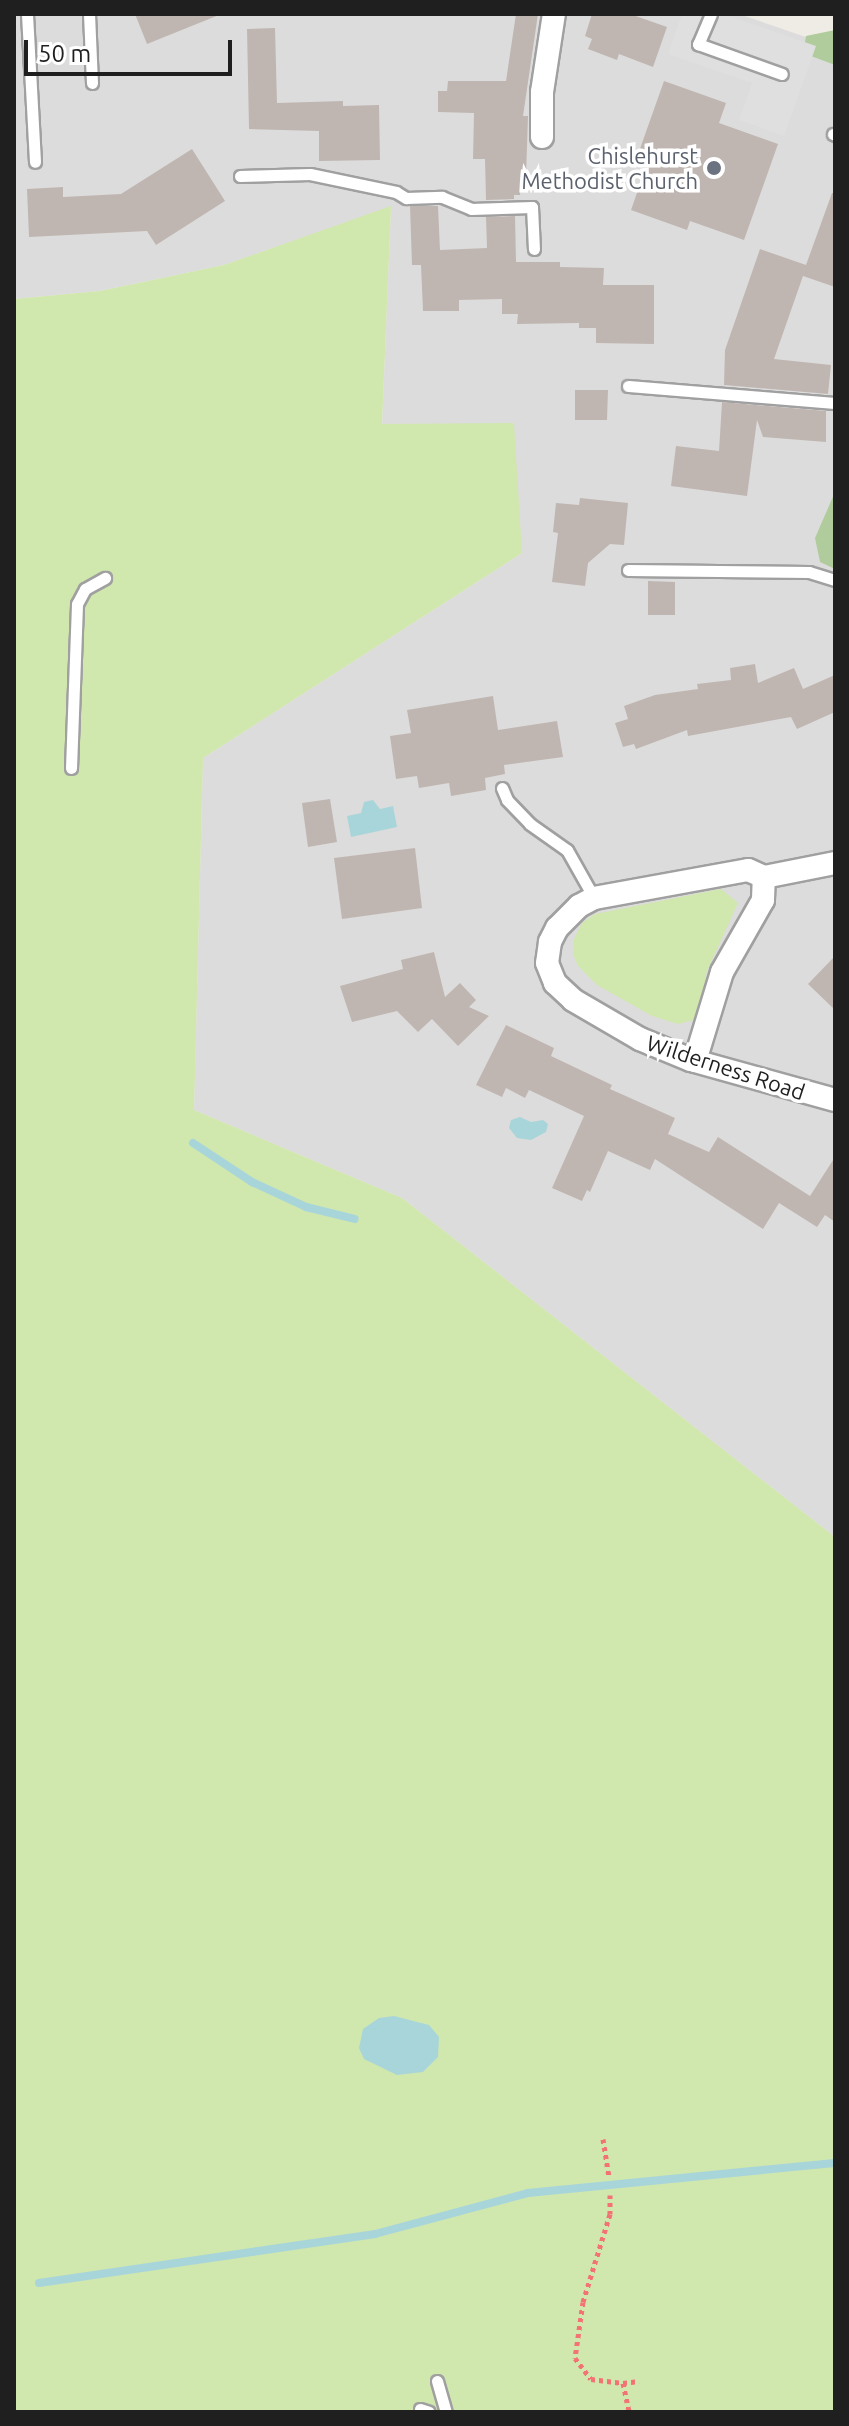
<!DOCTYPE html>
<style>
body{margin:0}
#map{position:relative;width:849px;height:2426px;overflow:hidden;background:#efebe5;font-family:Ubuntu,sans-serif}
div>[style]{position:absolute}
.residential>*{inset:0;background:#dddcdc}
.grass>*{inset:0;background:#d0e7ae}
.forest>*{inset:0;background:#b0cc9c}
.parking>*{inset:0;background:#dfdfdf}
.water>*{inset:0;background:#a8d5da}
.stream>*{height:8px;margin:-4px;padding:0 4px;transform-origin:4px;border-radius:4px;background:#a8d5da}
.building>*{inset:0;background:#bfb6b2}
.path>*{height:5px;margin-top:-2.5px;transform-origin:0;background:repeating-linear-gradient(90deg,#f37375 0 4px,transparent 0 8px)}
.roads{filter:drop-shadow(2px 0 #a0a0a0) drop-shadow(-2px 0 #a0a0a0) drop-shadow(0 2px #a0a0a0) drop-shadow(0 -2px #a0a0a0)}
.lane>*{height:11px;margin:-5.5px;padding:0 5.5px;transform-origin:5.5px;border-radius:5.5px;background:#fff}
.street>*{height:22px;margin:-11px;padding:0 11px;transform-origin:11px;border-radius:11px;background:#fff}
.dots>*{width:22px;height:22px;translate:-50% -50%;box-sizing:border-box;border:4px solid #fff;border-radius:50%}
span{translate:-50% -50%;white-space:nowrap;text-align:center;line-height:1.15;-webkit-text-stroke:7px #fff;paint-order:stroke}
.worship-label{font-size:22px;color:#5b616d}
.right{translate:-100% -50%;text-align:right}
.street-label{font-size:22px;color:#1f1f1f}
.frame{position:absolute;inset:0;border:16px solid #1f1f1f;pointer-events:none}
.scale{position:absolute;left:24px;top:40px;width:208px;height:36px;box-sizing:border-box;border:4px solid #1f1f1f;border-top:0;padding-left:10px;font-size:24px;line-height:28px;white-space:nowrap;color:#1f1f1f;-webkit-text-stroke:6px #fff;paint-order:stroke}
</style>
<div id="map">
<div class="residential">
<i style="clip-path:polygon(14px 14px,739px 14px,835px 47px,835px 1537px,402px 1198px,194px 1110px,203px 758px,522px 553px,382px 425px,391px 207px,224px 265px,100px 291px,14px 299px)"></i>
</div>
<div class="grass">
<i style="clip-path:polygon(391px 206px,382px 424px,514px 423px,522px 553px,203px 758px,194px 1110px,402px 1198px,835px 1537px,835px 2412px,14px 2412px,14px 299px,100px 291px,224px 265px)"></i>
<i style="clip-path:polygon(721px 889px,738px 903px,707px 971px,699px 1013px,694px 1020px,678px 1024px,652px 1016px,597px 985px,578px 966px,573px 954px,574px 939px,582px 923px,595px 914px)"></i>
</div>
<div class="forest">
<i style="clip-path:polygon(835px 30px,835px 65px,803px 53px,806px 36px)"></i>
<i style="clip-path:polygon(835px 492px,835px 569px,820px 562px,815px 538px)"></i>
</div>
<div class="parking">
<i style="clip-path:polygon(682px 14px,723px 14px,816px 46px,784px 136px,739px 120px,752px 83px,668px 54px)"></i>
</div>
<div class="water">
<i style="clip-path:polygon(373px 800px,380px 809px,393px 806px,397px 827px,351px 837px,347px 816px,361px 813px,364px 802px)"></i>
<i style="clip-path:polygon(520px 1117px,531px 1122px,543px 1120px,548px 1124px,546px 1132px,531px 1140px,517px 1138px,509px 1128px,511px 1120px)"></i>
<i style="clip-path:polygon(394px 2016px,429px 2025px,439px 2037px,438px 2057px,423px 2072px,397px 2075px,364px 2059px,359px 2048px,363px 2029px,379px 2018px)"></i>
</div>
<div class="stream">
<i style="left:193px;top:1143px;width:71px;rotate:33.5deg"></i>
<i style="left:252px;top:1182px;width:60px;rotate:24.8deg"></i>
<i style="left:306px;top:1207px;width:50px;rotate:13.8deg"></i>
<i style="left:39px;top:2283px;width:340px;rotate:-8.3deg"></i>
<i style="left:375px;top:2234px;width:158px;rotate:-15deg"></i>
<i style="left:528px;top:2193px;width:308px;rotate:-5.6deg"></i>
</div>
<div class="building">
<i style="clip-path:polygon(135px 14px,219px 14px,219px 15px,147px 44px)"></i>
<i style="clip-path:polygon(516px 14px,538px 14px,523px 116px,528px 116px,526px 176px,521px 176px,520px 195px,514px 195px,514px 199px,486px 200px,485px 159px,473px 159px,474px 113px,438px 112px,438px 91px,447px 91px,448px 81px,506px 81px)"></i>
<i style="clip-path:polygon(592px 14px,630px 14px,667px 27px,653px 67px,619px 54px,617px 60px,588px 49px,592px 39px,585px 36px)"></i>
<i style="clip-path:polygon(275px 28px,277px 103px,343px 101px,343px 106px,379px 105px,380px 160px,319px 161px,319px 131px,249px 129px,247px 29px)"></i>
<i style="clip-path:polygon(664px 81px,726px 103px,719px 123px,778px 144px,744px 240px,690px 221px,687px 230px,631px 210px,647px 164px,636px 160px)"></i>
<i style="clip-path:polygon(192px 149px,225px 201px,156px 245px,147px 231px,29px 237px,27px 189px,63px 187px,63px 197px,121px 194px)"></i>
<i style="clip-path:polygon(832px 193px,835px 193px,835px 287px,803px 276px,774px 359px,831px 365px,828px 394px,724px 385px,725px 350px,760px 249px,806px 265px)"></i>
<i style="clip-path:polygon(410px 206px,438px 206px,440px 250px,487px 248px,486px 217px,515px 216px,516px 262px,560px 262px,560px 267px,604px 268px,603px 285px,654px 285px,654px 344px,596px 343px,596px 328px,579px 328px,579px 323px,517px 324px,518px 314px,502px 314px,502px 299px,459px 300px,459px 311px,423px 311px,421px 265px,412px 265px)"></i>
<i style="clip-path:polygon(575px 390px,608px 390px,607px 420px,575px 420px)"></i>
<i style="clip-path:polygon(722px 402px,826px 411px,826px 442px,763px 437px,757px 420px,747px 496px,671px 486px,676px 446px,719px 451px)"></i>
<i style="clip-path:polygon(580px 498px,628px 503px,624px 545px,610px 544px,588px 563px,585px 586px,552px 582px,558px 533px,553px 532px,556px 503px,579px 505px)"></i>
<i style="clip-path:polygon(648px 581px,675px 582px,675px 615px,648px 615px)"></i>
<i style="clip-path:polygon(755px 664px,758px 683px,794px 668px,803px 689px,835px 675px,835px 712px,797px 729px,791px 717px,688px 736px,687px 730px,636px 749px,634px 744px,623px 747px,615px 723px,628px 719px,624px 706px,655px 695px,698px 689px,697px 684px,731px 680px,730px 668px)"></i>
<i style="clip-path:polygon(493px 696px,498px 730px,557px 721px,563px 757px,504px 765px,505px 774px,485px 778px,486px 790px,451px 796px,449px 783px,419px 788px,417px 776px,396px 779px,390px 736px,411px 733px,407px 710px)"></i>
<i style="clip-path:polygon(330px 799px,337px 842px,308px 847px,302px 803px)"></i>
<i style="clip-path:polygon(415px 848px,422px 908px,342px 919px,334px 858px)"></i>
<i style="clip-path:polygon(434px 952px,445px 997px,460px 983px,476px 1000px,469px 1007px,489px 1016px,458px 1046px,432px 1019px,418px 1032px,397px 1011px,352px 1022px,340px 986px,403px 969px,401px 960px)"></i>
<i style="clip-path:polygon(835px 956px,835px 1010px,808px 984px)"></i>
<i style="clip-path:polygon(506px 1025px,554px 1048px,551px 1056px,612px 1085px,610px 1089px,675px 1118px,668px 1134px,709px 1152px,718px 1137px,810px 1196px,835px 1157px,835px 1222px,825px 1215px,817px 1227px,779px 1203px,763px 1229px,655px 1159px,650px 1170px,608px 1151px,590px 1192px,587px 1190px,582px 1201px,552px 1188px,584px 1116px,529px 1090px,525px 1098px,506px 1088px,502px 1097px,476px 1085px)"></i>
</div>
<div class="path">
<i style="left:603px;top:2139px;width:37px;rotate:81deg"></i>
<i style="left:610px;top:2195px;width:19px;rotate:90deg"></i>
<i style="left:610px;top:2214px;width:92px;rotate:107.1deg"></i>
<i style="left:583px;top:2302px;width:57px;rotate:98.1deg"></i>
<i style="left:575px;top:2358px;width:26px;rotate:53deg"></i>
<i style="left:591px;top:2379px;width:32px;rotate:7deg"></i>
<i style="left:623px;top:2383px;width:16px;rotate:-7deg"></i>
<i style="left:623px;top:2383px;width:30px;rotate:78deg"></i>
</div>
<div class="roads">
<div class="lane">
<i style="left:27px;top:14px;width:148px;rotate:86.9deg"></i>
<i style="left:89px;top:14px;width:69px;rotate:87.5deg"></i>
<i style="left:711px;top:14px;width:33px;rotate:113deg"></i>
<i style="left:698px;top:44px;width:89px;rotate:19.7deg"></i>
<i style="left:833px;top:134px;width:2px;rotate:27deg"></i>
<i style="left:240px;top:176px;width:70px;rotate:-1.6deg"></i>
<i style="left:310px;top:174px;width:88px;rotate:11.8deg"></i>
<i style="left:396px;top:192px;width:12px;rotate:31deg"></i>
<i style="left:406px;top:198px;width:36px;rotate:-2deg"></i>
<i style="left:442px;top:197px;width:31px;rotate:22deg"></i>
<i style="left:471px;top:209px;width:61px;rotate:-1.9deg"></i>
<i style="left:532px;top:207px;width:42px;rotate:87.3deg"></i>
<i style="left:628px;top:386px;width:208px;rotate:4.7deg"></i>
<i style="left:628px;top:570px;width:181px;rotate:0.6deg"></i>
<i style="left:809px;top:572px;width:27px;rotate:17deg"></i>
<i style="left:71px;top:768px;width:164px;rotate:-87.9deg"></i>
<i style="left:77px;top:604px;width:17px;rotate:-62deg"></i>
<i style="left:85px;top:589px;width:23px;rotate:-29deg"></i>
<i style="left:502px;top:788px;width:13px;rotate:67deg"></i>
<i style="left:507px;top:800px;width:33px;rotate:46deg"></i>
<i style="left:530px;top:824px;width:45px;rotate:35.1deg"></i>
<i style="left:567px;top:850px;width:55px;rotate:60.6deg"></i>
<i style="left:437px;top:2381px;width:32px;rotate:74deg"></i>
<i style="left:420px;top:2409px;width:9px;rotate:18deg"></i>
</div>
<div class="street">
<i style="left:542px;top:137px;width:45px;rotate:-90deg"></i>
<i style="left:542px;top:92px;width:79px;rotate:-81.3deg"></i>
<i style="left:835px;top:863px;width:72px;rotate:168.8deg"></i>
<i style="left:764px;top:877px;width:17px;rotate:-156deg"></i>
<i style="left:748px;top:870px;width:157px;rotate:169.7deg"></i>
<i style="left:594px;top:898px;width:17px;rotate:152deg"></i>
<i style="left:579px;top:906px;width:31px;rotate:135deg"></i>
<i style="left:557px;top:928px;width:16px;rotate:117deg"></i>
<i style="left:550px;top:942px;width:21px;rotate:98deg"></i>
<i style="left:547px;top:963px;width:22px;rotate:68deg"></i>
<i style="left:555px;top:983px;width:25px;rotate:43deg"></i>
<i style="left:573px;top:1000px;width:78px;rotate:30.2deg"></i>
<i style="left:640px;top:1039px;width:55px;rotate:22.4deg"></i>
<i style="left:691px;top:1060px;width:149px;rotate:15.5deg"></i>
<i style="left:695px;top:1061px;width:93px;rotate:-73.1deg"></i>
<i style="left:722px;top:972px;width:83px;rotate:-60.3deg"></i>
<i style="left:763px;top:900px;width:23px;rotate:-88deg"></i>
</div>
</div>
<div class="dots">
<i style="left:714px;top:168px;background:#6b7280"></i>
</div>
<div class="worship-label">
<span class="right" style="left:698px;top:168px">Chislehurst<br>Methodist Church</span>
</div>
<div class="street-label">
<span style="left:726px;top:1067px;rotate:18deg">Wilderness Road</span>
</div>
<div class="frame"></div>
<div class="scale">50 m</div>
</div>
